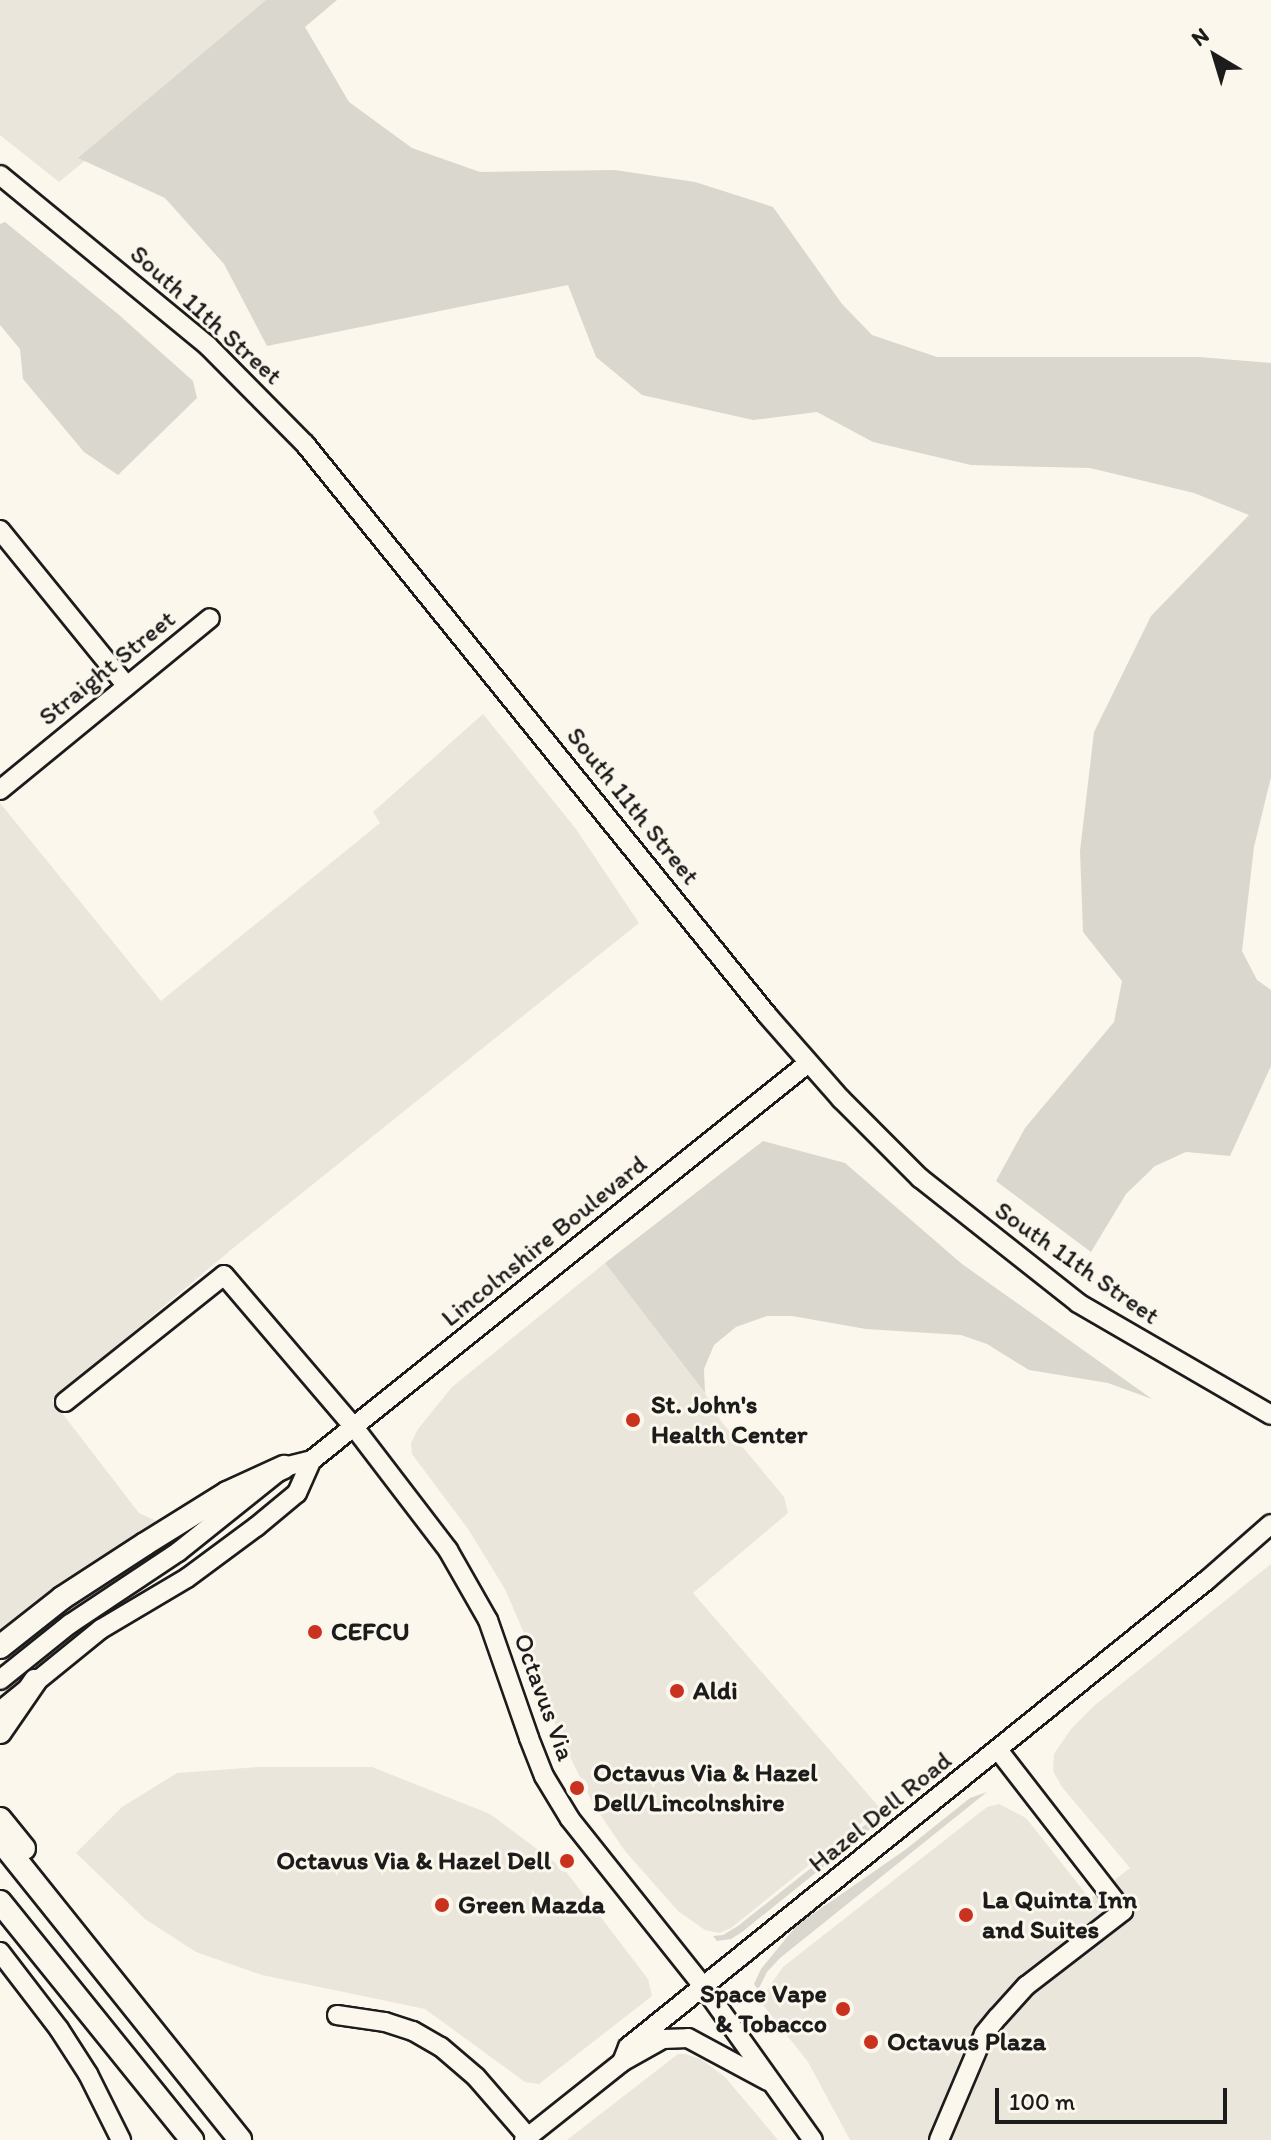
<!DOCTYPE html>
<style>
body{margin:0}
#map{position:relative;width:1271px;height:2140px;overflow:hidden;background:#fbf7ec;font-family:Itim,sans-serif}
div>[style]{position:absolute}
.built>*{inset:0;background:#eae6dc}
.green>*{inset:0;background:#dad7ce}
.roads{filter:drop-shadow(2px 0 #1c1c1c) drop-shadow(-2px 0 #1c1c1c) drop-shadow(0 2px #1c1c1c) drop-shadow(0 -2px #1c1c1c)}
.minor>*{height:18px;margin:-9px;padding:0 9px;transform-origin:9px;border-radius:9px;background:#fbf7ec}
.major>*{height:22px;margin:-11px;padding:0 11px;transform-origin:11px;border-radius:11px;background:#fbf7ec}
.dots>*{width:22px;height:22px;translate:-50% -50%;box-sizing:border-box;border:4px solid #fbf7ec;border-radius:50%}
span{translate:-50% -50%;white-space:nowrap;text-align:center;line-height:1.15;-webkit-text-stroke:6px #fbf7ec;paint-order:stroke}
.street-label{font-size:26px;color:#1c1c1c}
.poi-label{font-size:26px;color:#1c1c1c;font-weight:700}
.left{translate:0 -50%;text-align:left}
.right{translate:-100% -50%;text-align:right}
.north{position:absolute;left:1175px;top:16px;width:80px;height:80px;-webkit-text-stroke:6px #fbf7ec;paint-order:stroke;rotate:322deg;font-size:22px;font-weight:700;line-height:32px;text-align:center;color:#1c1c1c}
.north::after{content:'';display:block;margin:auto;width:28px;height:36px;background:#1c1c1c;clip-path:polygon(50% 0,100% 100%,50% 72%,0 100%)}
.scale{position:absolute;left:995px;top:2088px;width:232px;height:36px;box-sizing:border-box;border:4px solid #1c1c1c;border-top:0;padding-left:10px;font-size:24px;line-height:28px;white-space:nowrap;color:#1c1c1c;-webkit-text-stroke:6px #fbf7ec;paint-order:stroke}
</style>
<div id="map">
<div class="built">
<i style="clip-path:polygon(0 0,282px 0,59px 182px,0 135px)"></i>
<i style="clip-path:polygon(483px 714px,576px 829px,639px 923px,232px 1249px,52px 1400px,139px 1513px,159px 1522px,57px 1589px,0 1634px,0 803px,161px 1001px,380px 823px,373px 812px)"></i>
<i style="clip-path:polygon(605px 1263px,705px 1393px,721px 1421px,784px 1497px,788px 1513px,693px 1593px,880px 1808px,731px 1928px,719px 1933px,705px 1930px,678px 1911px,625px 1851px,593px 1804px,557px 1730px,529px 1645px,505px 1589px,468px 1529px,412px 1454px,411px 1443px,418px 1429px,452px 1387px)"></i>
<i style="clip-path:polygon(1271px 1564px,1271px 2140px,850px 2140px,808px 2062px,763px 2005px,764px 1994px,783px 1967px,987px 1807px,999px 1804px,1026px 1818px,1090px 1899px,1130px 1868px,1062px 1787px,1053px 1771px,1054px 1754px,1071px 1729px,1095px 1705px)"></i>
<i style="clip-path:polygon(258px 1767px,372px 1767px,490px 1814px,564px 1869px,648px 1979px,652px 1996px,539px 2084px,525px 2082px,425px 2009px,262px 1975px,196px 1952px,145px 1919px,76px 1853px,122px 1807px,177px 1773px)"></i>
<i style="clip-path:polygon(685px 2054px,701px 2059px,725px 2077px,778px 2140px,567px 2140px,678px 2054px)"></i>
</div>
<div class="green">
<i style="clip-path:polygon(266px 0,337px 0,305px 27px,349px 102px,412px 148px,480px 172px,615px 170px,695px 182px,773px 207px,842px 304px,872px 335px,937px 357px,1199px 357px,1271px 363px,1271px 777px,1254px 847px,1242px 951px,1257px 980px,1271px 990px,1271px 1066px,1230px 1156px,1186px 1152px,1155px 1166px,1126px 1194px,1091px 1252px,996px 1181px,1025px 1128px,1114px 1022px,1122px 981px,1083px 932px,1080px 851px,1094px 732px,1151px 616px,1249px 515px,1194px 493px,1090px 468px,971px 465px,873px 442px,817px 412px,753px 420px,642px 395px,596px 357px,568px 285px,267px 346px,224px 264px,165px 198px,78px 158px)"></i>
<i style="clip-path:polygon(5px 222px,118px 314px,193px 381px,197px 398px,118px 475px,84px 452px,23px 379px,20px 349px,0 325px,0 224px)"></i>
<i style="clip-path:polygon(763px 1141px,845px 1163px,962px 1264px,1152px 1399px,1108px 1383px,1029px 1370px,987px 1344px,961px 1335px,866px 1329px,792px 1316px,767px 1316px,736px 1327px,714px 1345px,704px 1369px,705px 1393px,605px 1263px)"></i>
<i style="clip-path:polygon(987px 1792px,780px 1958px,767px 1972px,758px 1990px,754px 1984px,761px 1969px,797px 1925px,905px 1850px,970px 1798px)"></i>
<i style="clip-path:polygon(880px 1813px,874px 1826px,742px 1932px,731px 1939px,717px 1941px,713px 1936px,723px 1935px,738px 1926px)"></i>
</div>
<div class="roads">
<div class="minor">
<i style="left:0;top:175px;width:269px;rotate:39.4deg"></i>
<i style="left:208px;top:346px;width:138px;rotate:45.3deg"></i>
<i style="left:305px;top:444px;width:736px;rotate:51.01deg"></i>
<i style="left:768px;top:1016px;width:111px;rotate:48.7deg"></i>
<i style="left:841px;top:1099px;width:112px;rotate:45deg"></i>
<i style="left:920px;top:1178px;width:201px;rotate:38.3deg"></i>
<i style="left:1078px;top:1303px;width:223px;rotate:30.1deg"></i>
<i style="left:0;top:530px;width:201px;rotate:50.9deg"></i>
<i style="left:0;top:790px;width:271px;rotate:-39.3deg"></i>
<i style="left:65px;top:1402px;width:203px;rotate:-38.6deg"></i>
<i style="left:224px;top:1275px;width:200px;rotate:49.5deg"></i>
<i style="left:354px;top:1427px;width:155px;rotate:52.6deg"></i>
<i style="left:448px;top:1550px;width:81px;rotate:60.3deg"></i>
<i style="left:488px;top:1620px;width:125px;rotate:70.8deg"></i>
<i style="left:529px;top:1738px;width:41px;rotate:68.5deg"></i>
<i style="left:544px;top:1776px;width:50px;rotate:58.8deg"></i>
<i style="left:570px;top:1819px;width:213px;rotate:51.5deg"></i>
<i style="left:703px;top:1986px;width:189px;rotate:54.5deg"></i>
<i style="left:0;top:1680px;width:90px;rotate:-38.7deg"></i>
<i style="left:70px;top:1624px;width:130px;rotate:-33.7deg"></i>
<i style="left:178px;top:1552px;width:136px;rotate:-38.7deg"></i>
<i style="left:284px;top:1467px;width:29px;rotate:-14deg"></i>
<i style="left:312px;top:1460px;width:635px;rotate:-38.67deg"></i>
<i style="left:0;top:1711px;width:130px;rotate:-39.1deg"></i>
<i style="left:101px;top:1629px;width:100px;rotate:-30.7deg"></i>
<i style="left:187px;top:1578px;width:86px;rotate:-36.5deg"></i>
<i style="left:256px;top:1527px;width:53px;rotate:-39.7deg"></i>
<i style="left:297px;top:1493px;width:36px;rotate:-66deg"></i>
<i style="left:0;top:1952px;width:97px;rotate:52.5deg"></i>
<i style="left:59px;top:2029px;width:54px;rotate:57.2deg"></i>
<i style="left:88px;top:2074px;width:74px;rotate:63.4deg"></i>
<i style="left:337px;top:2015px;width:49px;rotate:8.3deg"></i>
<i style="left:385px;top:2022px;width:29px;rotate:18deg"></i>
<i style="left:413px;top:2031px;width:32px;rotate:30deg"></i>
<i style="left:441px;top:2047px;width:46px;rotate:40.6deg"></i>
<i style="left:476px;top:2077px;width:79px;rotate:49.1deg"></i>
<i style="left:622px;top:2062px;width:47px;rotate:-29.3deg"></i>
<i style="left:663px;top:2039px;width:25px;rotate:-2deg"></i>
<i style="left:688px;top:2038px;width:91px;rotate:28.3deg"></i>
<i style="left:524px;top:2140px;width:125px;rotate:-38.5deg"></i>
<i style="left:622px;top:2062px;width:16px;rotate:-68deg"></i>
<i style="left:628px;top:2047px;width:744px;rotate:-38.89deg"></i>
<i style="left:1207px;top:1580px;width:85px;rotate:-41.2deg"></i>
<i style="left:939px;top:2140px;width:115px;rotate:-67deg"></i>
<i style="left:984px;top:2034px;width:22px;rotate:-51deg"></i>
<i style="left:998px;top:2017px;width:42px;rotate:-47.9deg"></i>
<i style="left:1026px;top:1986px;width:123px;rotate:-37.7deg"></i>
<i style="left:1123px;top:1911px;width:204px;rotate:-127.8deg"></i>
</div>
<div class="major">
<i style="left:0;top:1647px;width:79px;rotate:-38.3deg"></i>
<i style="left:62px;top:1598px;width:99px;rotate:-33deg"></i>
<i style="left:145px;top:1544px;width:97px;rotate:-31.9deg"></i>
<i style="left:227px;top:1493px;width:63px;rotate:-24.5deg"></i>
<i style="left:0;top:1732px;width:62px;rotate:-55.5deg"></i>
<i style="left:0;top:1819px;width:38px;rotate:51deg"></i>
<i style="left:0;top:1840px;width:384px;rotate:51.3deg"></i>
<i style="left:0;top:1902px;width:306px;rotate:51.1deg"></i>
</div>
</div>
<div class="dots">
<i style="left:633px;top:1420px;background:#c8321e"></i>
<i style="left:315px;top:1632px;background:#c8321e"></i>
<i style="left:677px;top:1691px;background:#c8321e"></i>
<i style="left:577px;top:1788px;background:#c8321e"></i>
<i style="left:567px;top:1861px;background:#c8321e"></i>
<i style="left:442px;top:1905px;background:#c8321e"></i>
<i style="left:966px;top:1915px;background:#c8321e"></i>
<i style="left:843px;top:2009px;background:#c8321e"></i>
<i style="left:871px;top:2042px;background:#c8321e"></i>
</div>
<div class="street-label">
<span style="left:206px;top:315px;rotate:42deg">South 11th Street</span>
<span style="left:107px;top:668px;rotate:-39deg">Straight Street</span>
<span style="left:633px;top:806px;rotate:51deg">South 11th Street</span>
<span style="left:544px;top:1241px;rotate:-39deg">Lincolnshire Boulevard</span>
<span style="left:1077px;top:1263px;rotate:35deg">South 11th Street</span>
<span style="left:544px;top:1697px;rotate:70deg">Octavus Via</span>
<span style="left:880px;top:1812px;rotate:-39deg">Hazel Dell Road</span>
</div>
<div class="poi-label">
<span class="left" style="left:651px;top:1420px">St. John's<br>Health Center</span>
<span class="left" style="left:331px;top:1632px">CEFCU</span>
<span class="left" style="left:693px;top:1691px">Aldi</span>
<span class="left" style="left:593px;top:1788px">Octavus Via &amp; Hazel<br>Dell/Lincolnshire</span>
<span class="right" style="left:551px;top:1861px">Octavus Via &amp; Hazel Dell</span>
<span class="left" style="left:982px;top:1915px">La Quinta Inn<br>and Suites</span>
<span class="left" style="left:458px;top:1905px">Green Mazda</span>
<span class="right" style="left:827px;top:2009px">Space Vape<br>&amp; Tobacco</span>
<span class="left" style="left:887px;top:2042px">Octavus Plaza</span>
</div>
<div class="north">N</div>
<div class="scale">100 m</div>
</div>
